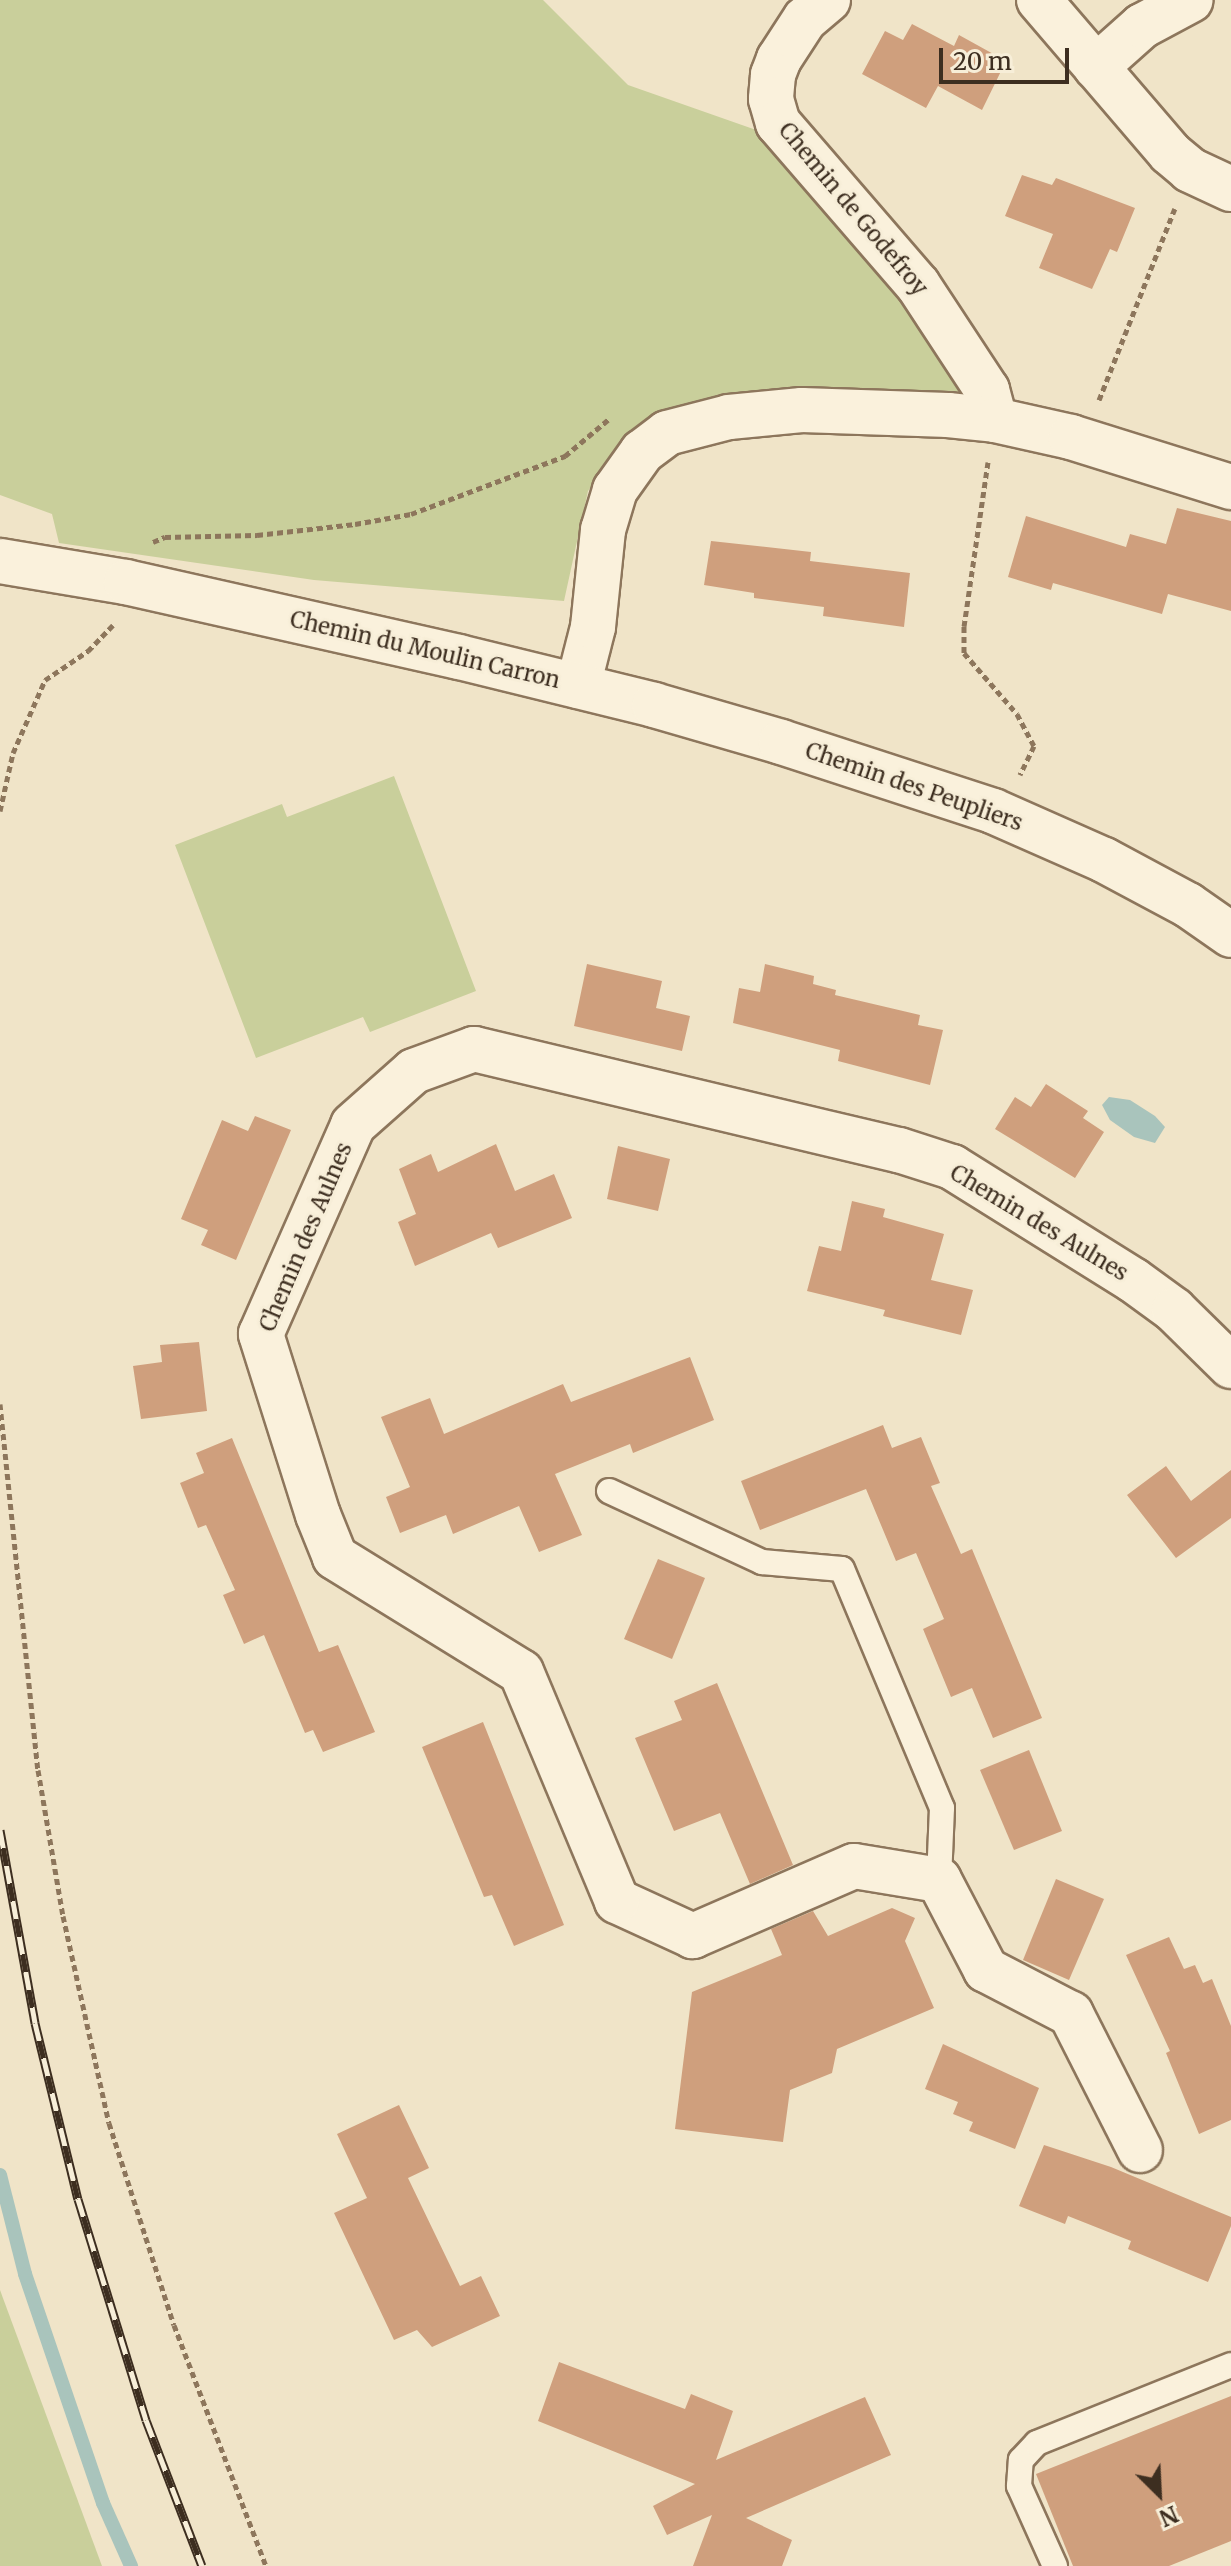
<!DOCTYPE html>
<style>
body{margin:0}
#map{position:relative;width:1231px;height:2566px;overflow:hidden;background:#f0e4c8;font-family:Merriweather,serif}
div>[style]{position:absolute}
.green>*{inset:0;background:#c9cf9b}
.water>*{inset:0;background:#a9c4bc}
.stream>*{height:14px;margin:-7px;padding:0 7px;transform-origin:7px;border-radius:7px;background:#a9c4bc}
.building>*{inset:0;background:#cf9f7d}
.path>*{height:5px;margin-top:-2.5px;transform-origin:0;background:repeating-linear-gradient(90deg,#8d765c 0 6px,transparent 0 10px)}
.roads{filter:drop-shadow(2px 0 #8d765c) drop-shadow(-2px 0 #8d765c) drop-shadow(0 2px #8d765c) drop-shadow(0 -2px #8d765c)}
.service>*{height:24px;margin:-12px;padding:0 12px;transform-origin:12px;border-radius:12px;background:#faf1dc}
.minor>*{height:44px;margin:-22px;padding:0 22px;transform-origin:22px;border-radius:22px;background:#faf1dc}
.tertiary>*{height:44px;margin:-22px;padding:0 22px;transform-origin:22px;border-radius:22px;background:#faf1dc}
.rail>*{height:9px;margin-top:-4.5px;transform-origin:0;background:repeating-linear-gradient(90deg,#f7eed8 0 18px,#3d2e20 0 36px);box-sizing:border-box;border-block:2px solid #3d2e20}
span{translate:-50% -50%;white-space:nowrap;text-align:center;line-height:1.15;-webkit-text-stroke:6px #f7eed8;paint-order:stroke}
.street-label{font-size:22px;color:#3d2e20}
.north{position:absolute;left:1119px;top:2454px;width:80px;height:80px;-webkit-text-stroke:6px #f7eed8;paint-order:stroke;rotate:156deg;font-size:22px;font-weight:700;line-height:32px;text-align:center;color:#3d2e20}
.north::after{content:'';display:block;margin:auto;width:28px;height:36px;background:#3d2e20;clip-path:polygon(50% 0,100% 100%,50% 72%,0 100%)}
.scale{position:absolute;left:939px;top:48px;width:130px;height:36px;box-sizing:border-box;border:4px solid #3d2e20;border-top:0;padding-left:10px;font-size:24px;line-height:28px;white-space:nowrap;color:#3d2e20;-webkit-text-stroke:6px #f7eed8;paint-order:stroke}
</style>
<div id="map">
<div class="green">
<i style="clip-path:polygon(0 0,543px 0,628px 85px,765px 133px,919px 307px,975px 397px,613px 456px,588px 491px,564px 601px,314px 580px,59px 543px,52px 514px,0 495px)"></i>
<i style="clip-path:polygon(394px 776px,476px 991px,370px 1032px,363px 1017px,256px 1058px,175px 845px,282px 804px,287px 817px)"></i>
<i style="clip-path:polygon(0 2290px,102px 2566px,0 2566px)"></i>
</div>
<div class="water">
<i style="clip-path:polygon(1109px 1097px,1130px 1100px,1155px 1116px,1165px 1127px,1155px 1143px,1134px 1137px,1110px 1120px,1102px 1105px)"></i>
</div>
<div class="stream">
<i style="left:0;top:2175px;width:102px;rotate:75.8deg"></i>
<i style="left:25px;top:2274px;width:242px;rotate:71.2deg"></i>
<i style="left:103px;top:2503px;width:69px;rotate:66deg"></i>
</div>
<div class="building">
<i style="clip-path:polygon(912px 24px,954px 46px,959px 35px,1006px 61px,982px 110px,938px 86px,926px 108px,862px 74px,885px 31px,903px 40px)"></i>
<i style="clip-path:polygon(1022px 175px,1052px 185px,1056px 178px,1135px 208px,1117px 252px,1110px 249px,1092px 289px,1039px 268px,1053px 234px,1005px 216px)"></i>
<i style="clip-path:polygon(1177px 508px,1231px 521px,1231px 611px,1168px 594px,1162px 614px,1053px 583px,1051px 590px,1008px 577px,1026px 516px,1126px 547px,1130px 534px,1166px 544px)"></i>
<i style="clip-path:polygon(711px 541px,811px 552px,810px 561px,910px 573px,904px 627px,823px 616px,824px 607px,754px 598px,754px 593px,704px 585px)"></i>
<i style="clip-path:polygon(587px 964px,662px 981px,656px 1008px,690px 1016px,682px 1051px,574px 1026px)"></i>
<i style="clip-path:polygon(765px 964px,814px 976px,813px 984px,836px 990px,835px 995px,920px 1015px,918px 1025px,943px 1030px,930px 1085px,838px 1061px,840px 1050px,733px 1023px,739px 988px,760px 992px)"></i>
<i style="clip-path:polygon(1046px 1084px,1088px 1111px,1083px 1118px,1104px 1132px,1075px 1178px,995px 1129px,1015px 1097px,1031px 1107px)"></i>
<i style="clip-path:polygon(255px 1116px,291px 1130px,236px 1260px,201px 1245px,208px 1230px,181px 1219px,222px 1120px,248px 1131px)"></i>
<i style="clip-path:polygon(496px 1144px,515px 1191px,554px 1174px,572px 1218px,498px 1248px,491px 1233px,415px 1266px,398px 1222px,416px 1214px,399px 1169px,431px 1154px,438px 1172px)"></i>
<i style="clip-path:polygon(618px 1146px,670px 1159px,658px 1211px,607px 1199px)"></i>
<i style="clip-path:polygon(852px 1201px,885px 1209px,883px 1217px,944px 1234px,931px 1280px,973px 1290px,961px 1335px,883px 1316px,885px 1310px,807px 1291px,819px 1246px,841px 1251px)"></i>
<i style="clip-path:polygon(199px 1342px,207px 1411px,141px 1419px,133px 1366px,162px 1362px,160px 1345px)"></i>
<i style="clip-path:polygon(690px 1357px,714px 1420px,633px 1453px,630px 1444px,555px 1474px,582px 1535px,539px 1552px,519px 1506px,453px 1534px,446px 1515px,400px 1533px,386px 1497px,410px 1487px,381px 1417px,430px 1398px,444px 1434px,563px 1384px,571px 1402px)"></i>
<i style="clip-path:polygon(883px 1425px,892px 1448px,921px 1437px,940px 1483px,931px 1486px,961px 1554px,972px 1549px,1042px 1718px,993px 1738px,972px 1688px,951px 1697px,923px 1629px,944px 1619px,916px 1553px,896px 1561px,866px 1489px,760px 1530px,741px 1481px)"></i>
<i style="clip-path:polygon(232px 1438px,319px 1652px,338px 1645px,375px 1732px,323px 1752px,313px 1730px,305px 1733px,264px 1635px,244px 1644px,223px 1595px,235px 1590px,206px 1525px,198px 1528px,180px 1483px,204px 1473px,196px 1453px)"></i>
<i style="clip-path:polygon(1166px 1466px,1191px 1501px,1231px 1470px,1231px 1518px,1176px 1558px,1127px 1495px)"></i>
<i style="clip-path:polygon(658px 1559px,705px 1578px,672px 1659px,624px 1639px)"></i>
<i style="clip-path:polygon(717px 1683px,793px 1865px,750px 1884px,720px 1813px,674px 1831px,635px 1738px,682px 1720px,674px 1701px)"></i>
<i style="clip-path:polygon(483px 1722px,564px 1925px,514px 1946px,492px 1895px,484px 1897px,422px 1747px)"></i>
<i style="clip-path:polygon(1029px 1750px,1062px 1831px,1014px 1850px,980px 1770px)"></i>
<i style="clip-path:polygon(1056px 1879px,1104px 1899px,1069px 1980px,1023px 1960px)"></i>
<i style="clip-path:polygon(892px 1908px,915px 1918px,905px 1941px,934px 2008px,837px 2049px,832px 2073px,790px 2090px,783px 2142px,675px 2129px,692px 1992px,782px 1955px,771px 1929px,813px 1911px,828px 1936px)"></i>
<i style="clip-path:polygon(1169px 1937px,1184px 1969px,1195px 1965px,1203px 1983px,1212px 1979px,1231px 2026px,1231px 2120px,1199px 2134px,1166px 2053px,1170px 2051px,1126px 1955px)"></i>
<i style="clip-path:polygon(943px 2044px,1039px 2088px,1015px 2149px,969px 2131px,973px 2122px,953px 2114px,958px 2102px,925px 2089px)"></i>
<i style="clip-path:polygon(399px 2105px,429px 2168px,408px 2178px,460px 2286px,481px 2276px,500px 2316px,432px 2347px,417px 2330px,394px 2340px,334px 2213px,367px 2198px,337px 2134px)"></i>
<i style="clip-path:polygon(1044px 2145px,1111px 2167px,1231px 2217px,1231px 2226px,1208px 2282px,1128px 2249px,1131px 2241px,1068px 2216px,1065px 2224px,1019px 2206px)"></i>
<i style="clip-path:polygon(559px 2362px,685px 2409px,691px 2394px,733px 2411px,716px 2460px,865px 2397px,891px 2455px,746px 2518px,792px 2540px,782px 2566px,693px 2566px,712px 2515px,667px 2535px,653px 2506px,695px 2484px,538px 2421px)"></i>
<i style="clip-path:polygon(1231px 2396px,1231px 2541px,1169px 2566px,1073px 2566px,1036px 2474px)"></i>
</div>
<div class="path">
<i style="left:1099px;top:400px;width:206px;rotate:-68.4deg"></i>
<i style="left:988px;top:462px;width:166px;rotate:98.3deg"></i>
<i style="left:964px;top:626px;width:27px;rotate:90deg"></i>
<i style="left:964px;top:653px;width:81px;rotate:49deg"></i>
<i style="left:1017px;top:714px;width:36px;rotate:62deg"></i>
<i style="left:1034px;top:746px;width:32px;rotate:116deg"></i>
<i style="left:153px;top:542px;width:13px;rotate:-23deg"></i>
<i style="left:165px;top:537px;width:92px;rotate:-1.2deg"></i>
<i style="left:257px;top:535px;width:99px;rotate:-6.4deg"></i>
<i style="left:355px;top:524px;width:57px;rotate:-10.1deg"></i>
<i style="left:411px;top:514px;width:165px;rotate:-20.6deg"></i>
<i style="left:565px;top:456px;width:57px;rotate:-40.1deg"></i>
<i style="left:0;top:811px;width:59px;rotate:-77.4deg"></i>
<i style="left:13px;top:753px;width:80px;rotate:-66.3deg"></i>
<i style="left:45px;top:680px;width:52px;rotate:-34deg"></i>
<i style="left:88px;top:651px;width:36px;rotate:-46deg"></i>
<i style="left:0;top:1404px;width:368px;rotate:84.1deg"></i>
<i style="left:38px;top:1770px;width:148px;rotate:80.3deg"></i>
<i style="left:63px;top:1916px;width:212px;rotate:77.5deg"></i>
<i style="left:109px;top:2123px;width:212px;rotate:72.2deg"></i>
<i style="left:174px;top:2325px;width:258px;rotate:69.1deg"></i>
</div>
<div class="roads">
<div class="service">
<i style="left:609px;top:1491px;width:169px;rotate:24.9deg"></i>
<i style="left:762px;top:1562px;width:80px;rotate:5deg"></i>
<i style="left:842px;top:1569px;width:259px;rotate:67.3deg"></i>
<i style="left:942px;top:1808px;width:72px;rotate:92.4deg"></i>
<i style="left:1055px;top:2566px;width:88px;rotate:-114.2deg"></i>
<i style="left:1019px;top:2486px;width:26px;rotate:-86deg"></i>
<i style="left:1021px;top:2460px;width:23px;rotate:-47deg"></i>
<i style="left:1037px;top:2443px;width:209px;rotate:-21.9deg"></i>
</div>
<div class="minor">
<i style="left:828px;top:0;width:30px;rotate:140deg"></i>
<i style="left:805px;top:19px;width:48px;rotate:123deg"></i>
<i style="left:779px;top:59px;width:17px;rotate:111deg"></i>
<i style="left:773px;top:75px;width:24px;rotate:95deg"></i>
<i style="left:771px;top:99px;width:25px;rotate:74deg"></i>
<i style="left:778px;top:123px;width:214px;rotate:49.2deg"></i>
<i style="left:918px;top:285px;width:126px;rotate:56.7deg"></i>
<i style="left:987px;top:390px;width:31px;rotate:75deg"></i>
<i style="left:1039px;top:0;width:201px;rotate:49.4deg"></i>
<i style="left:1170px;top:153px;width:26px;rotate:40deg"></i>
<i style="left:1190px;top:170px;width:45px;rotate:24.9deg"></i>
<i style="left:1096px;top:67px;width:62px;rotate:-41.7deg"></i>
<i style="left:1142px;top:26px;width:55px;rotate:-28deg"></i>
<i style="left:578px;top:686px;width:61px;rotate:-75.7deg"></i>
<i style="left:593px;top:627px;width:98px;rotate:-84.1deg"></i>
<i style="left:603px;top:530px;width:42px;rotate:-73.3deg"></i>
<i style="left:615px;top:490px;width:47px;rotate:-54.6deg"></i>
<i style="left:642px;top:452px;width:31px;rotate:-37deg"></i>
<i style="left:667px;top:433px;width:64px;rotate:-14.5deg"></i>
<i style="left:729px;top:417px;width:73px;rotate:-5.5deg"></i>
<i style="left:802px;top:410px;width:146px;rotate:2deg"></i>
<i style="left:948px;top:415px;width:47px;rotate:6.1deg"></i>
<i style="left:995px;top:420px;width:78px;rotate:12.6deg"></i>
<i style="left:1071px;top:437px;width:168px;rotate:17.4deg"></i>
<i style="left:1140px;top:2150px;width:153px;rotate:-116.9deg"></i>
<i style="left:1071px;top:2014px;width:96px;rotate:-152.6deg"></i>
<i style="left:986px;top:1970px;width:102px;rotate:-117.6deg"></i>
<i style="left:939px;top:1880px;width:86px;rotate:-170.6deg"></i>
<i style="left:854px;top:1866px;width:176px;rotate:156.5deg"></i>
<i style="left:693px;top:1936px;width:84px;rotate:-155.3deg"></i>
<i style="left:617px;top:1901px;width:248px;rotate:-112.7deg"></i>
<i style="left:521px;top:1672px;width:219px;rotate:-148.3deg"></i>
<i style="left:335px;top:1557px;width:45px;rotate:-112deg"></i>
<i style="left:318px;top:1515px;width:190px;rotate:-107.5deg"></i>
<i style="left:261px;top:1334px;width:228px;rotate:-66.2deg"></i>
<i style="left:353px;top:1125px;width:81px;rotate:-41.5deg"></i>
<i style="left:414px;top:1071px;width:64px;rotate:-20.1deg"></i>
<i style="left:474px;top:1049px;width:437px;rotate:13.4deg"></i>
<i style="left:899px;top:1150px;width:56px;rotate:17.8deg"></i>
<i style="left:952px;top:1167px;width:213px;rotate:32deg"></i>
<i style="left:1133px;top:1280px;width:51px;rotate:36.2deg"></i>
<i style="left:1174px;top:1310px;width:80px;rotate:44.5deg"></i>
</div>
<div class="tertiary">
<i style="left:0;top:561px;width:128px;rotate:9.5deg"></i>
<i style="left:126px;top:582px;width:341px;rotate:12.7deg"></i>
<i style="left:459px;top:657px;width:201px;rotate:13.8deg"></i>
<i style="left:654px;top:705px;width:132px;rotate:16.2deg"></i>
<i style="left:781px;top:742px;width:223px;rotate:18deg"></i>
<i style="left:993px;top:811px;width:121px;rotate:23.8deg"></i>
<i style="left:1104px;top:860px;width:95px;rotate:28.2deg"></i>
<i style="left:1188px;top:905px;width:52px;rotate:34.9deg"></i>
</div>
</div>
<div class="rail">
<i style="left:0;top:1830px;width:196px;rotate:79.7deg"></i>
<i style="left:35px;top:2023px;width:181px;rotate:76.3deg"></i>
<i style="left:78px;top:2199px;width:231px;rotate:72.9deg"></i>
<i style="left:146px;top:2420px;width:156px;rotate:69deg"></i>
</div>
<div class="street-label">
<span style="left:853px;top:209px;rotate:50deg">Chemin de Godefroy</span>
<span style="left:425px;top:650px;rotate:13deg">Chemin du Moulin Carron</span>
<span style="left:914px;top:787px;rotate:19deg">Chemin des Peupliers</span>
<span style="left:1039px;top:1223px;rotate:31deg">Chemin des Aulnes</span>
<span style="left:306px;top:1237px;rotate:-67deg">Chemin des Aulnes</span>
</div>
<div class="north">N</div>
<div class="scale">20 m</div>
</div>
